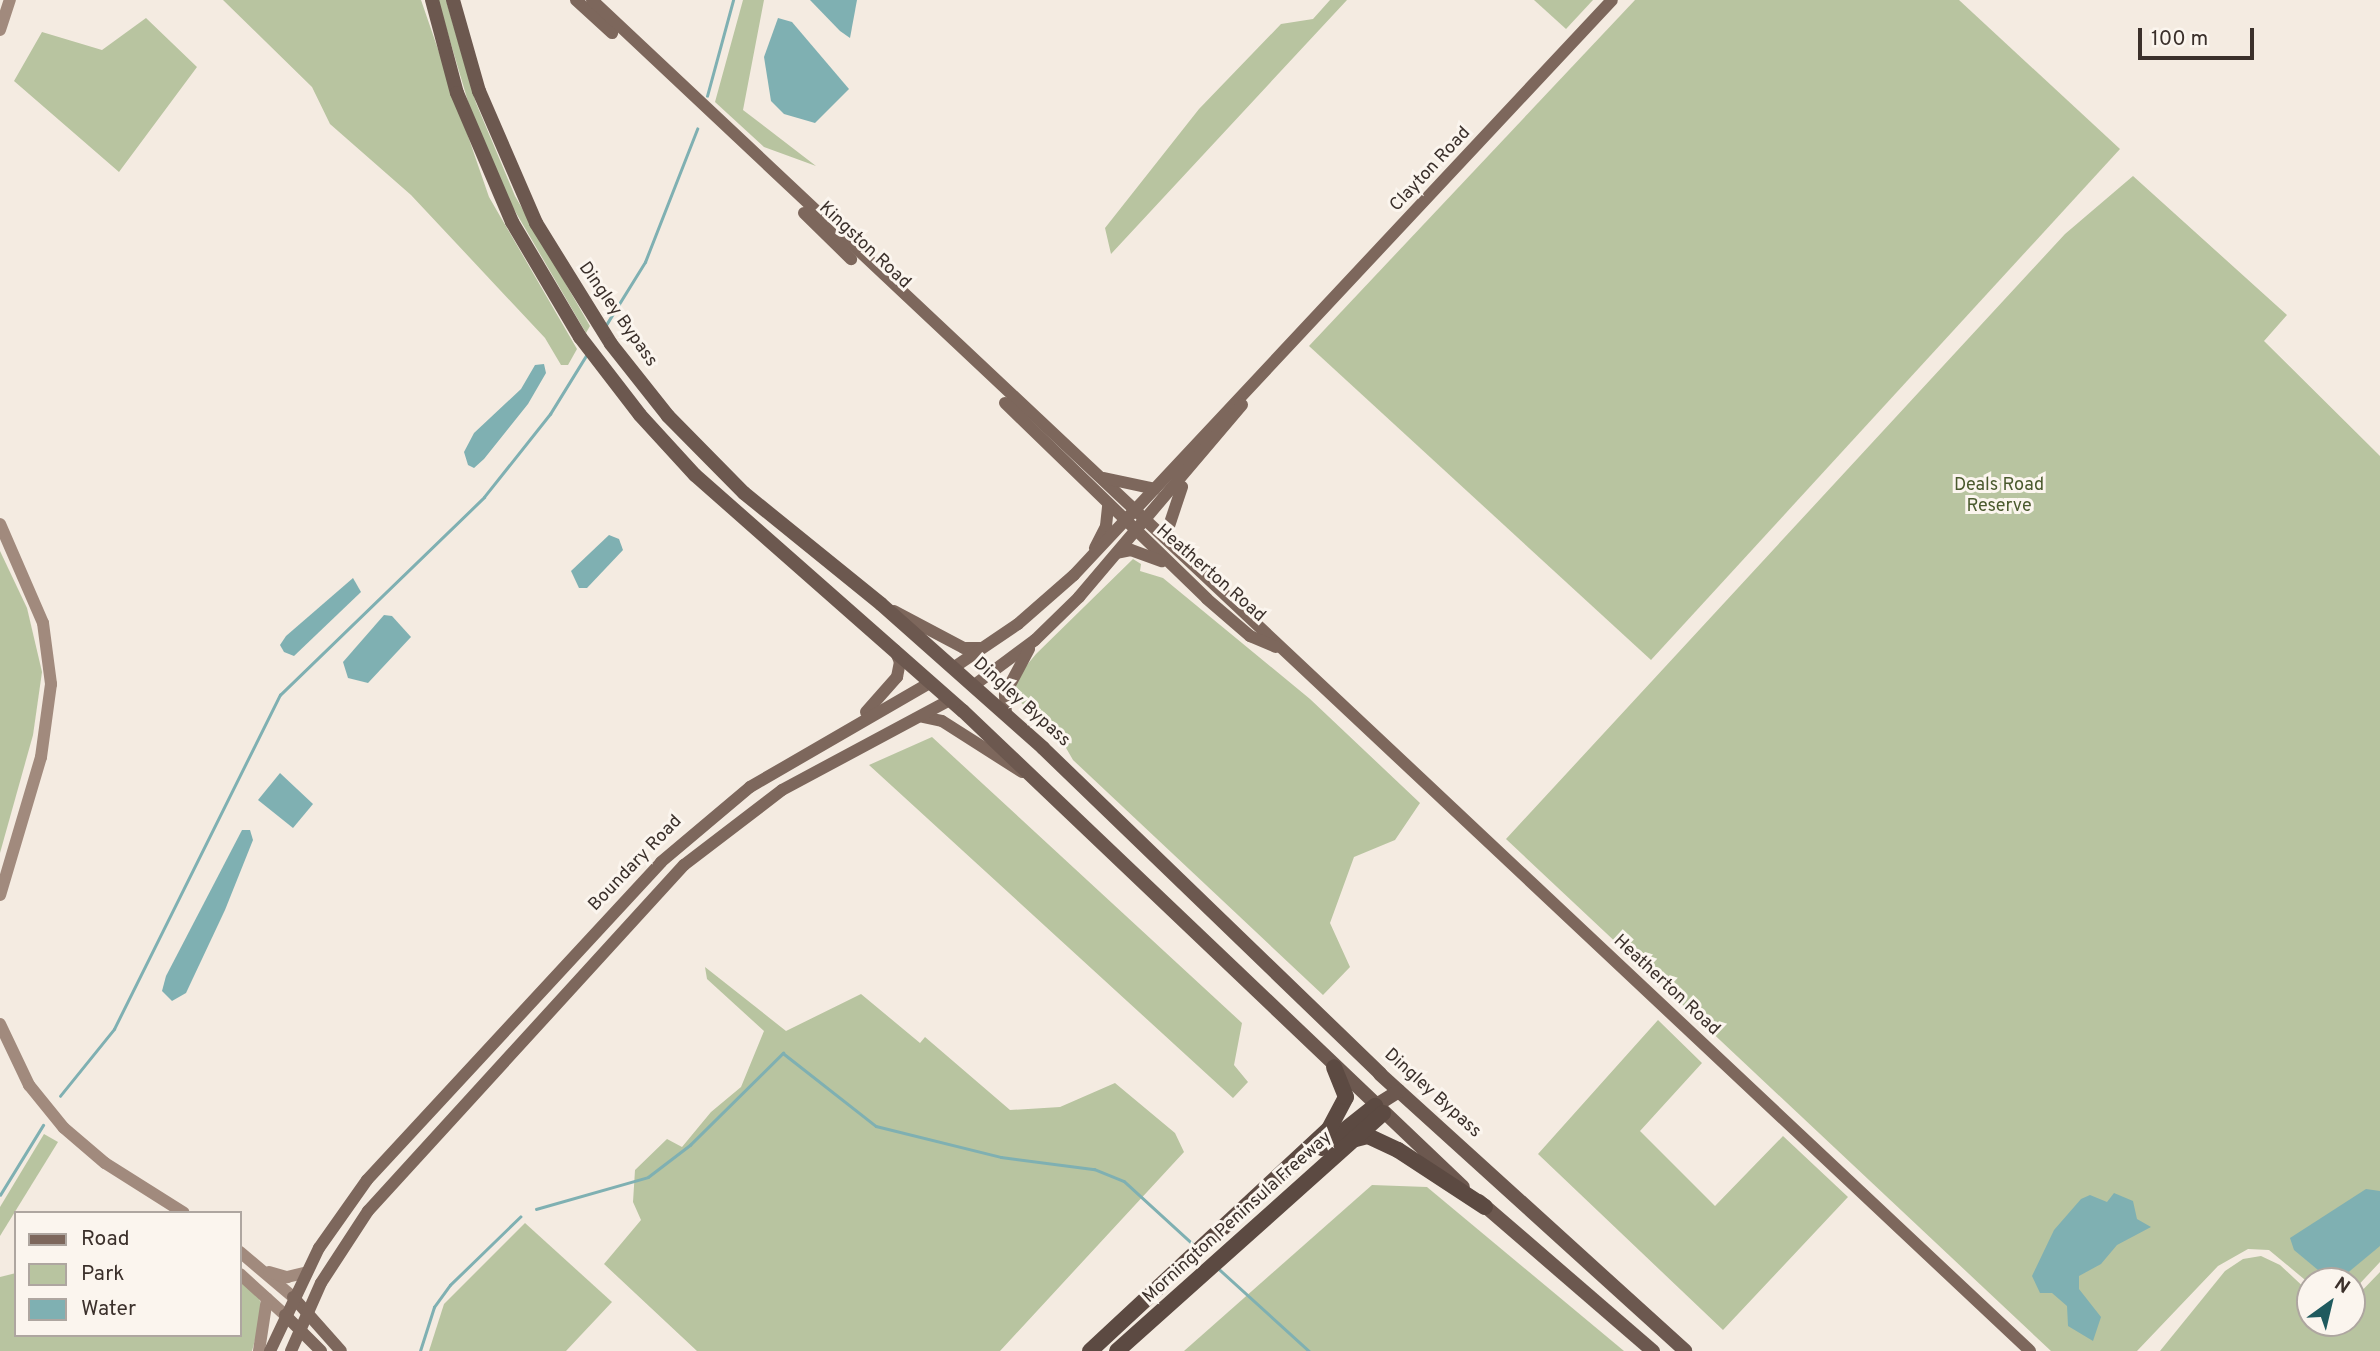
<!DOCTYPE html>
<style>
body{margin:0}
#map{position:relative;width:2380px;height:1351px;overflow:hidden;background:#f4ebe1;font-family:Overpass,sans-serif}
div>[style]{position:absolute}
.green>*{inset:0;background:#b8c4a0}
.water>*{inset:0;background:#7fb0b2}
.stream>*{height:2.5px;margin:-1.25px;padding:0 1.25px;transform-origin:1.25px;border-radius:1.25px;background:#7fb0b2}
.secondary>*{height:12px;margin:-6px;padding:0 6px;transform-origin:6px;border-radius:6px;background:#a18a7d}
.primary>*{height:12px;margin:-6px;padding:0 6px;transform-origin:6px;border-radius:6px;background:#7d675c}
.trunk>*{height:14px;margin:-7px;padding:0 7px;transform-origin:7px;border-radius:7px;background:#6c584f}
.motorway>*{height:16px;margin:-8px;padding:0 8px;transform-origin:8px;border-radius:8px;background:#5c4a42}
span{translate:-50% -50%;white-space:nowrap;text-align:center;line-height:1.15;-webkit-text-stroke:6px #fbf5ee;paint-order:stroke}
.street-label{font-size:18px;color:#3b302b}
.park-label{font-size:18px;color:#4a5a2e}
.legend{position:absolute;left:14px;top:1211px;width:228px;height:126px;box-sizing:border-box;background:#fbf5ee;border:2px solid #aea6a0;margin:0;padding:9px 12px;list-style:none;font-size:21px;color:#3b302b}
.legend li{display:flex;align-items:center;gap:14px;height:35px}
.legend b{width:35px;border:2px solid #aea6a0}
.north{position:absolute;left:2296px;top:1267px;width:70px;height:70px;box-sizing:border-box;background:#fbf5ee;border:2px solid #aea6a0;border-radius:50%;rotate:34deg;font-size:19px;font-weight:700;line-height:28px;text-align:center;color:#3b302b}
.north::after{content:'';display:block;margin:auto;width:24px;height:32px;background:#1f5a5e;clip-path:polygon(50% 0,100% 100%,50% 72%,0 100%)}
.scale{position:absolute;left:2138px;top:28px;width:116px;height:32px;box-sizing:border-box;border:4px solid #3b302b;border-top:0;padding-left:9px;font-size:21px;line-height:24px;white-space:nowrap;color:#3b302b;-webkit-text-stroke:5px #fbf5ee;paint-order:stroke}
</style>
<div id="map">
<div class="green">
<i style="clip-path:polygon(223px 0,421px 0,489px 197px,577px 349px,568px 365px,561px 365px,545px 338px,411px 195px,330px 124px,312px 87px)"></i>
<i style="clip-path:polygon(438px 0,446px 0,476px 103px,515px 196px,590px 326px,586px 333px,508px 199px,469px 105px)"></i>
<i style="clip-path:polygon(743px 0,764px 0,743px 110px,816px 166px,764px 147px,715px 102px)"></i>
<i style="clip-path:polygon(1330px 0,1347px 0,1111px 254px,1105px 228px,1199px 109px,1281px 24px,1313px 19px)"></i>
<i style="clip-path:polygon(1534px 0,1593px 0,1566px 29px)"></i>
<i style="clip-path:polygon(1635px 0,1959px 0,2120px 149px,1651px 660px,1309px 346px)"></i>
<i style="clip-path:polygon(146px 18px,197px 67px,119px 172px,14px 81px,42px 32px,102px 50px)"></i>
<i style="clip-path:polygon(2133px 176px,2287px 315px,2264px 341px,2380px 456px,2380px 1262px,2352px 1292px,2352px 1281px,2310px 1284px,2269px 1250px,2248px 1249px,2218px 1266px,2137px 1351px,2051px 1351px,1506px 839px,2065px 234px)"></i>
<i style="clip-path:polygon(0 551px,27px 608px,42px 672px,33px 735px,0 853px)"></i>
<i style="clip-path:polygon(1133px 559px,1141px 564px,1140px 571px,1163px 578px,1310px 699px,1420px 803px,1395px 840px,1354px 857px,1330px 923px,1350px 967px,1323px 995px,1073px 760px,1062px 741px,1015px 697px,1017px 677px,1036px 654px)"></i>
<i style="clip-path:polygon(932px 737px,1242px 1023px,1234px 1065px,1248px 1082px,1233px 1098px,869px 765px)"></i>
<i style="clip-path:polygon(705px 967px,786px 1031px,861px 994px,920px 1043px,925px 1037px,1010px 1110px,1060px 1107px,1115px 1083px,1175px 1133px,1184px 1152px,1000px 1351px,697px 1351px,604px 1264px,641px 1220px,633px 1202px,635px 1170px,667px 1139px,682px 1147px,711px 1112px,741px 1087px,764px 1031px,707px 979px)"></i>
<i style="clip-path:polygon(1658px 1020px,1702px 1063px,1640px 1131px,1715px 1206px,1783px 1136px,1848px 1197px,1723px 1330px,1538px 1154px)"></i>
<i style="clip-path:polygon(44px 1134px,58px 1142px,0 1236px,0 1207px)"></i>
<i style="clip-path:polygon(1372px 1185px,1427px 1187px,1624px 1351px,1184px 1351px)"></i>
<i style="clip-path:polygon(525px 1223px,612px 1302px,566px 1351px,429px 1351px,444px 1304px)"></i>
<i style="clip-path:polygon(2261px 1256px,2280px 1265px,2310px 1293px,2310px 1323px,2352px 1323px,2352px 1301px,2380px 1272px,2380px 1351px,2160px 1351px,2225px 1271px,2243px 1259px)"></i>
<i style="clip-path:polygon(16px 1273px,16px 1335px,240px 1335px,240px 1281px,259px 1298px,263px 1311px,252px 1351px,0 1351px,0 1277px)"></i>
</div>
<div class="water">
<i style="clip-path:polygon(810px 0,857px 0,850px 38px,840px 31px)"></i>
<i style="clip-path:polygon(778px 18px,792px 22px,849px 89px,815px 123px,784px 114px,771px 101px,764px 57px)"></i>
<i style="clip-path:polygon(544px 364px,546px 373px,528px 404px,484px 459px,474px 468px,468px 465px,464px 452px,474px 433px,521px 389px,535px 365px)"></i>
<i style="clip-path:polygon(609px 535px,619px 539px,623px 550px,587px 588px,579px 588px,571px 571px)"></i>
<i style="clip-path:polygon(353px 578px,361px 592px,294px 656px,284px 652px,280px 645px,286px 636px)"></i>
<i style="clip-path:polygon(384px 615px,392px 616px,411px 637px,368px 683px,348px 678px,343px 662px)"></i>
<i style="clip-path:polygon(280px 773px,313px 804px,293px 828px,258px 800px)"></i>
<i style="clip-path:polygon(242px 830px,250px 830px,253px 840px,225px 910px,186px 993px,172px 1001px,162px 991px,166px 976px)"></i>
<i style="clip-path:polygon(2366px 1189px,2380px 1191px,2380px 1246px,2339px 1280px,2330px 1280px,2294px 1250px,2290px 1238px)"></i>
<i style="clip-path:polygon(2114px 1193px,2133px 1201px,2137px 1219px,2151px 1227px,2117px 1245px,2101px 1264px,2079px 1276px,2079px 1289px,2101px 1317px,2093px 1341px,2068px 1326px,2067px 1306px,2052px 1293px,2040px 1293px,2032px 1276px,2054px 1230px,2081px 1199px,2090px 1195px,2107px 1202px)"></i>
</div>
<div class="stream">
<i style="left:707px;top:96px;width:99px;rotate:-74.8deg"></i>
<i style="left:606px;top:325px;width:74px;rotate:-58.2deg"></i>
<i style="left:645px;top:262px;width:143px;rotate:-68.6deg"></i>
<i style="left:60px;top:1096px;width:86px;rotate:-51.1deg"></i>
<i style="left:114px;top:1029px;width:373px;rotate:-63.6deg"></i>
<i style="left:280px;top:695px;width:284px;rotate:-44.1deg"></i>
<i style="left:484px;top:497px;width:106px;rotate:-51.5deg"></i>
<i style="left:550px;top:414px;width:70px;rotate:-58.3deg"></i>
<i style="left:0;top:1195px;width:82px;rotate:-58.4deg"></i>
<i style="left:536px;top:1209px;width:116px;rotate:-15.9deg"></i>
<i style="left:648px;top:1177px;width:53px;rotate:-37.3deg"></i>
<i style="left:690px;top:1145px;width:131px;rotate:-44.7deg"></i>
<i style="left:783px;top:1053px;width:118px;rotate:38.1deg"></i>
<i style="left:876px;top:1126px;width:129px;rotate:13.9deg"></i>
<i style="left:1001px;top:1157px;width:94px;rotate:7.4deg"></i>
<i style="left:1094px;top:1169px;width:32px;rotate:22deg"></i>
<i style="left:1124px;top:1181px;width:95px;rotate:42.4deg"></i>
<i style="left:1219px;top:1269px;width:122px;rotate:42.3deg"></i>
<i style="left:420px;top:1351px;width:46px;rotate:-72.3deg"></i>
<i style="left:434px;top:1307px;width:27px;rotate:-54deg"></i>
<i style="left:450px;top:1285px;width:98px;rotate:-44.2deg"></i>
</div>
<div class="secondary">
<i style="left:0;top:30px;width:32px;rotate:-72deg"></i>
<i style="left:0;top:524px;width:108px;rotate:66.5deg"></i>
<i style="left:43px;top:623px;width:62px;rotate:82.5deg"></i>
<i style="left:51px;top:684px;width:74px;rotate:97.8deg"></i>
<i style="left:41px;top:757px;width:144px;rotate:106.5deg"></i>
<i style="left:0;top:1024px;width:68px;rotate:64.6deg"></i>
<i style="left:29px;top:1085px;width:55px;rotate:50.9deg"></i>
<i style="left:64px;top:1128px;width:54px;rotate:40.5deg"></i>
<i style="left:105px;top:1163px;width:93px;rotate:32.3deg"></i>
<i style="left:240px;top:1252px;width:70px;rotate:40.3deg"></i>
<i style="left:269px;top:1272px;width:19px;rotate:16deg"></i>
<i style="left:287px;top:1277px;width:18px;rotate:-13deg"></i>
<i style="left:240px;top:1274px;width:61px;rotate:42.3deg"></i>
<i style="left:259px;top:1351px;width:53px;rotate:-81.3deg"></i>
</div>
<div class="primary">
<i style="left:576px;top:0;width:49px;rotate:42.5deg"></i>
<i style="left:592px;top:0;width:1973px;rotate:43.21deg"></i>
<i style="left:804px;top:213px;width:66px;rotate:44.4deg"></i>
<i style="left:1005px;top:403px;width:281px;rotate:44.1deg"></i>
<i style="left:1207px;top:599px;width:57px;rotate:40.7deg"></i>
<i style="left:1250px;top:636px;width:28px;rotate:23deg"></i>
<i style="left:1104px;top:478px;width:52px;rotate:12.2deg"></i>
<i style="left:1165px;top:538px;width:54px;rotate:-71.6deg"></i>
<i style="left:1095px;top:548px;width:25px;rotate:-63deg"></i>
<i style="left:1106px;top:526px;width:20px;rotate:-84deg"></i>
<i style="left:1117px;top:553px;width:14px;rotate:-12deg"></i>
<i style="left:1131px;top:550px;width:33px;rotate:20deg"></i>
<i style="left:894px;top:611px;width:79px;rotate:27.9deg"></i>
<i style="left:964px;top:648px;width:17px"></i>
<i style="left:953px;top:668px;width:78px;rotate:-34.1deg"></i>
<i style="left:1018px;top:624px;width:74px;rotate:-41.2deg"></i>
<i style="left:1074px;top:575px;width:787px;rotate:-46.9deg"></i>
<i style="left:973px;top:686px;width:77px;rotate:-36.6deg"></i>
<i style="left:1035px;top:640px;width:62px;rotate:-44.3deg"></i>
<i style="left:1079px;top:597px;width:252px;rotate:-49.7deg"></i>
<i style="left:866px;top:712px;width:47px;rotate:-48.5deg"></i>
<i style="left:897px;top:677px;width:15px;rotate:-79deg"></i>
<i style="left:900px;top:662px;width:13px;rotate:-113deg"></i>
<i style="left:1006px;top:715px;width:21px;rotate:-93deg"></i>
<i style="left:1005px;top:694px;width:51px;rotate:-61.9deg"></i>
<i style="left:923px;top:717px;width:19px;rotate:12deg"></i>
<i style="left:942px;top:721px;width:95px;rotate:32.5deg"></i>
<i style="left:293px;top:1297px;width:72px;rotate:48.4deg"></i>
<i style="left:285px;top:1315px;width:51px;rotate:45deg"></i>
<i style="left:270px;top:1351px;width:114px;rotate:-64.6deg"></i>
<i style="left:319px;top:1248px;width:83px;rotate:-54.8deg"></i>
<i style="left:367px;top:1180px;width:433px;rotate:-47.2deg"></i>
<i style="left:661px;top:862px;width:116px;rotate:-40.1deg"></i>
<i style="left:750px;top:787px;width:209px;rotate:-30.1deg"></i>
<i style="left:291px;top:1351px;width:74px;rotate:-66.2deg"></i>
<i style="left:321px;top:1283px;width:86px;rotate:-56.9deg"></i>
<i style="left:368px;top:1211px;width:469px;rotate:-47.6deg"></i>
<i style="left:684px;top:865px;width:123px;rotate:-37.4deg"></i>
<i style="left:782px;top:790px;width:191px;rotate:-28.2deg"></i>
</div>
<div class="trunk">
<i style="left:432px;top:0;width:96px;rotate:75deg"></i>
<i style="left:457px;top:93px;width:140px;rotate:66.9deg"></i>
<i style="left:512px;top:222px;width:134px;rotate:59.4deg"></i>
<i style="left:580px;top:337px;width:98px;rotate:52.4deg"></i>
<i style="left:640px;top:415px;width:81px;rotate:47.5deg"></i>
<i style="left:695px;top:475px;width:357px;rotate:41.4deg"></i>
<i style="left:963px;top:711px;width:690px;rotate:43.59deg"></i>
<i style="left:453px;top:0;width:95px;rotate:74.1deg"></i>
<i style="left:479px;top:91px;width:144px;rotate:66.6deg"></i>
<i style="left:536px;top:223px;width:142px;rotate:58.2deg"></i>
<i style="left:611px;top:344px;width:92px;rotate:51.6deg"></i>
<i style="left:668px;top:416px;width:108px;rotate:45.4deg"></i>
<i style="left:744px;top:493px;width:176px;rotate:39deg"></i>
<i style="left:881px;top:604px;width:217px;rotate:41.6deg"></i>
<i style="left:1043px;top:748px;width:469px;rotate:44deg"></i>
<i style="left:1380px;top:1074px;width:412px;rotate:42.2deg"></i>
<i style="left:1375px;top:1106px;width:28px;rotate:-32deg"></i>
<i style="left:1479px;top:1201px;width:230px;rotate:40.8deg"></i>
</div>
<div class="motorway">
<i style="left:1356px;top:1139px;width:12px;rotate:-14deg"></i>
<i style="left:1368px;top:1136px;width:33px;rotate:25deg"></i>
<i style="left:1398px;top:1150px;width:104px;rotate:33.2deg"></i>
<i style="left:1322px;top:1148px;width:68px;rotate:-38.4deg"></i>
<i style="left:1090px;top:1351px;width:326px;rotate:-42.9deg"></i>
<i style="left:1329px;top:1129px;width:36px;rotate:-62deg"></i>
<i style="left:1346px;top:1097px;width:32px;rotate:-112deg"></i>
<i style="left:1117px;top:1351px;width:357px;rotate:-41.8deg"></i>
</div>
<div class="street-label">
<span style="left:1431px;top:170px;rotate:-47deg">Clayton Road</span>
<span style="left:864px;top:246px;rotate:43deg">Kingston Road</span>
<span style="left:617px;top:315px;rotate:55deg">Dingley Bypass</span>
<span style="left:1210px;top:574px;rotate:41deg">Heatherton Road</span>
<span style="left:1021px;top:703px;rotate:42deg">Dingley Bypass</span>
<span style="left:636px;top:864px;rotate:-46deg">Boundary Road</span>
<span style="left:1666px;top:986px;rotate:43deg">Heatherton Road</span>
<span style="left:1432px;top:1094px;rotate:42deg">Dingley Bypass</span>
<span style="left:1238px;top:1218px;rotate:-42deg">Mornington Peninsula Freeway</span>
</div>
<div class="park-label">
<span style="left:1999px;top:497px">Deals Road<br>Reserve</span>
</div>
<ul class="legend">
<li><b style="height:9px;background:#7d675c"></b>Road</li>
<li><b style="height:19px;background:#b8c4a0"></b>Park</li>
<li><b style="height:19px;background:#7fb0b2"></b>Water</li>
</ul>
<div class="north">N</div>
<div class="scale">100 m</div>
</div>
